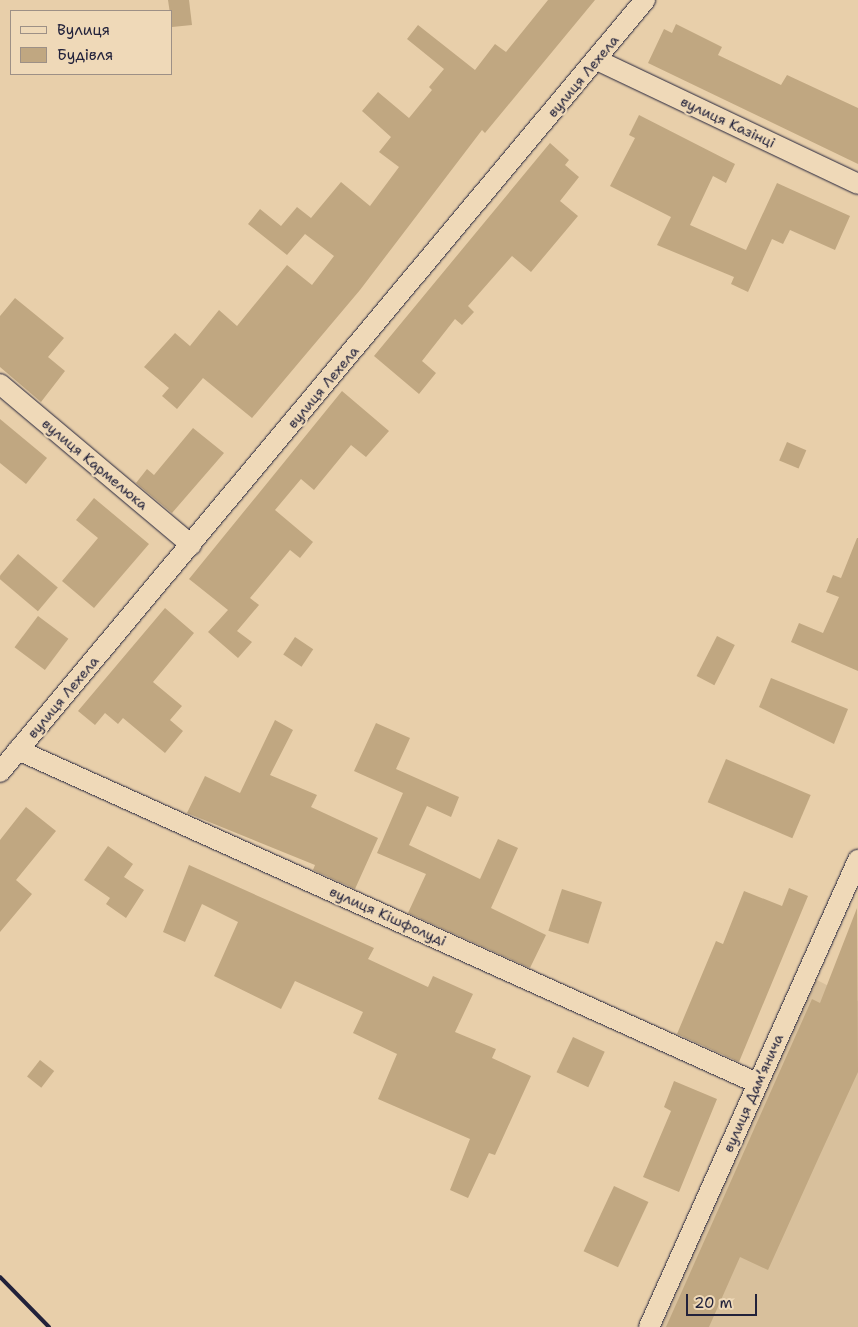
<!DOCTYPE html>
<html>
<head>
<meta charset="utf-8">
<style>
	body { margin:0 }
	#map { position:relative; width:858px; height:1327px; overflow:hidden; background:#e8cfaa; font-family:"Shantell Sans",sans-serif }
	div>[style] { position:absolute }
	.built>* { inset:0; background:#d8c09c }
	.building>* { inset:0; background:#c0a781; transform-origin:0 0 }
	.roads { filter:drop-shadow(0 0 1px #22223b) drop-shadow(0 0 1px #22223b) }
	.street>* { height:20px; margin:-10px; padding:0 10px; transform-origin:10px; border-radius:10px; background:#efd9b8 }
	.rail>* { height:4px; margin:-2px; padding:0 2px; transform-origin:2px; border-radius:2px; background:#22223b }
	span { translate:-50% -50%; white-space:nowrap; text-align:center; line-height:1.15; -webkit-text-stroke:4.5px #efd9b8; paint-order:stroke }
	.street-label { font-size:14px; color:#22223b }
	.legend { position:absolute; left:10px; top:10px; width:162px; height:65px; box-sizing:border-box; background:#efd9b8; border:1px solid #9d9086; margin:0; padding:6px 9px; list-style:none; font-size:15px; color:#22223b }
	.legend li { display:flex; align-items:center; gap:10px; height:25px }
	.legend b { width:25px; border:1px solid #9d9086 }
	.scale { position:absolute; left:686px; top:1294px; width:71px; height:22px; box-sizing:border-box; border:2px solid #22223b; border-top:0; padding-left:6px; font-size:15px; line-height:18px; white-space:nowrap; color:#22223b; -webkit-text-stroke:4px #efd9b8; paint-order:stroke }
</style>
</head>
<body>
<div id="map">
	<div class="built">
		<i style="clip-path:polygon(813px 978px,858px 1001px,858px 1327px,661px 1327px)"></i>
	</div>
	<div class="building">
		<i style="clip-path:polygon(168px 0,189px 0,192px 25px,172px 27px)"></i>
		<i style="clip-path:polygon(548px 0,595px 0,485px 133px,482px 130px,360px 290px,252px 418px,203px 378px,177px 409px,162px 396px,169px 388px,144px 367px,175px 333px,190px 346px,219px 310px,237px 326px,287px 265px,312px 285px,334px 256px,305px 234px,287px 255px,248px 224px,260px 209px,281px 226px,297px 207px,311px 218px,341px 182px,370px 206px,399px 167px,379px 152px,391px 137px,362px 111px,378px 92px,409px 118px,432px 90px,429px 87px,444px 69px,407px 39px,418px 25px,475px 70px,495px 44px,506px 52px)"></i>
		<i style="clip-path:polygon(676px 24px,722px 47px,718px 55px,781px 85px,787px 75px,858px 108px,858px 164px,648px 63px,664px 29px,672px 33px)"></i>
		<i style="clip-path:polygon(639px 115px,735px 164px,726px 183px,713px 176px,690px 225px,746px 250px,777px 183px,850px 216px,835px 250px,790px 230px,783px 244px,772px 239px,748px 292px,731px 284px,734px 277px,657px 245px,671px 217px,610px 186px,635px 138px,629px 135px)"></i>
		<i style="clip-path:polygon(550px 143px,569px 160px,565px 165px,579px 177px,560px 201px,578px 216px,531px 272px,512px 256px,468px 306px,474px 312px,462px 325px,455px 319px,422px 361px,436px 373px,419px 394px,374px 356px)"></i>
		<i style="clip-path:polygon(15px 298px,64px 338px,48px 357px,65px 371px,41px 402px,0 367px,0 316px)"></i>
		<i style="clip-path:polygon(342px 391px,389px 431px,366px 457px,351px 445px,314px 490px,301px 479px,275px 510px,313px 542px,300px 558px,290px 550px,250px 598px,259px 605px,237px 631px,252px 642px,238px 658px,208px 632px,228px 610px,189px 579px)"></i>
		<i style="clip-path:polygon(0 419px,47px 458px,26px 484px,0 463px)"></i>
		<i style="clip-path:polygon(193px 428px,224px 453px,172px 513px,136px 483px,147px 469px,154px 475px)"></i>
		<i style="left:787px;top:442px;width:21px;height:20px;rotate:23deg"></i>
		<i style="clip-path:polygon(94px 498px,149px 544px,94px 608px,62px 581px,98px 538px,76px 520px)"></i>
		<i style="clip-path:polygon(857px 538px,858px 538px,858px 671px,791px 642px,799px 623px,823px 633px,839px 597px,826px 592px,833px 575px,841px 578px)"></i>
		<i style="left:18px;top:554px;width:52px;height:31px;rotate:40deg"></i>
		<i style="clip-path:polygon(165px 608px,194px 633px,153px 682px,182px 706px,170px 720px,183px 731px,165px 753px,123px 718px,118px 724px,105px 713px,95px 725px,78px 711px)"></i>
		<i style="left:38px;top:616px;width:38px;height:39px;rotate:37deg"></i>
		<i style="left:717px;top:636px;width:20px;height:45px;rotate:27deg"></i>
		<i style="left:295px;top:637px;width:22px;height:21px;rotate:34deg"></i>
		<i style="clip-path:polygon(771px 678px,848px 709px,834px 744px,759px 707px)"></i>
		<i style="clip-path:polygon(275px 720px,293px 730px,270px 775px,317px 795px,311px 807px,378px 838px,355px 889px,313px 870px,315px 865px,187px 813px,205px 776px,240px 793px)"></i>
		<i style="clip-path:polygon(376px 723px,410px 738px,396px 769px,459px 797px,451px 817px,427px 806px,409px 845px,480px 879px,498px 839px,518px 848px,491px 908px,546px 935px,530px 968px,408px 913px,426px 874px,377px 853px,403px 793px,354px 771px)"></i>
		<i style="left:726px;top:759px;width:92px;height:47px;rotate:23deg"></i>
		<i style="clip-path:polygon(26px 807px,56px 831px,16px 880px,32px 894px,0 932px,0 840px)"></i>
		<i style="clip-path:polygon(108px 846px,133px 864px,124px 877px,144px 890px,126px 918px,106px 904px,110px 898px,84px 880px)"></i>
		<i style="clip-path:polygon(189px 865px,374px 948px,368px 959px,428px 987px,433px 976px,473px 994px,455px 1032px,496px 1049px,492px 1058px,531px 1076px,495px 1155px,489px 1153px,468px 1198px,450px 1190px,470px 1139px,378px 1099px,397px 1054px,353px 1033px,363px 1012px,295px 981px,281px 1009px,214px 976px,238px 922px,202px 904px,185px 942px,163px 932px)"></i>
		<i style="clip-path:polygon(789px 888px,808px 896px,739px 1062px,677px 1034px,716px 941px,723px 944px,744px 891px,782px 906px)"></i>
		<i style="left:562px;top:889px;width:42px;height:44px;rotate:18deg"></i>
		<i style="clip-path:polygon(857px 908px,858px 1072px,819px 1157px,768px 1270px,740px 1257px,709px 1327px,666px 1327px,812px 999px,820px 1003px)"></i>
		<i style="left:573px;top:1037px;width:35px;height:39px;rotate:25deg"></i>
		<i style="left:40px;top:1060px;width:18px;height:21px;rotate:38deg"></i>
		<i style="clip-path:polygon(674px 1081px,717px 1099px,679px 1192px,643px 1177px,671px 1111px,664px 1107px)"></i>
		<i style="left:614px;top:1186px;width:38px;height:72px;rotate:25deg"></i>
	</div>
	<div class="roads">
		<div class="street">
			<i style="left:597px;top:60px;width:289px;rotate:25.4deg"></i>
			<i style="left:0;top:384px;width:250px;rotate:40.1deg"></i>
			<i style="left:18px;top:750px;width:811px;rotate:24.26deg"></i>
			<i style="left:0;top:772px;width:1006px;rotate:-50.12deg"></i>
			<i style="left:649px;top:1327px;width:512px;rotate:-65.89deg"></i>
		</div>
	</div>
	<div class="rail">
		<i style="left:0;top:1277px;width:70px;rotate:45.6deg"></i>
	</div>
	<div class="street-label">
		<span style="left:583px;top:76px;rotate:-50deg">вулиця Лехела</span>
		<span style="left:728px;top:122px;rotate:25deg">вулиця Казінці</span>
		<span style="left:323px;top:387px;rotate:-50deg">вулиця Лехела</span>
		<span style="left:95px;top:464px;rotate:40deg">вулиця Кармелюка</span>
		<span style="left:63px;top:697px;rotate:-50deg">вулиця Лехела</span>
		<span style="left:388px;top:916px;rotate:24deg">вулиця Кішфолуді</span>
		<span style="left:753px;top:1093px;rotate:-66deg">вулиця Дамʼянича</span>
	</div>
	<ul class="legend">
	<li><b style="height:6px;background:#efd9b8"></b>Вулиця</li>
	<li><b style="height:14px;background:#c0a781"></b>Будівля</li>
	</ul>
	<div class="scale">20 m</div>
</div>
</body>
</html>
